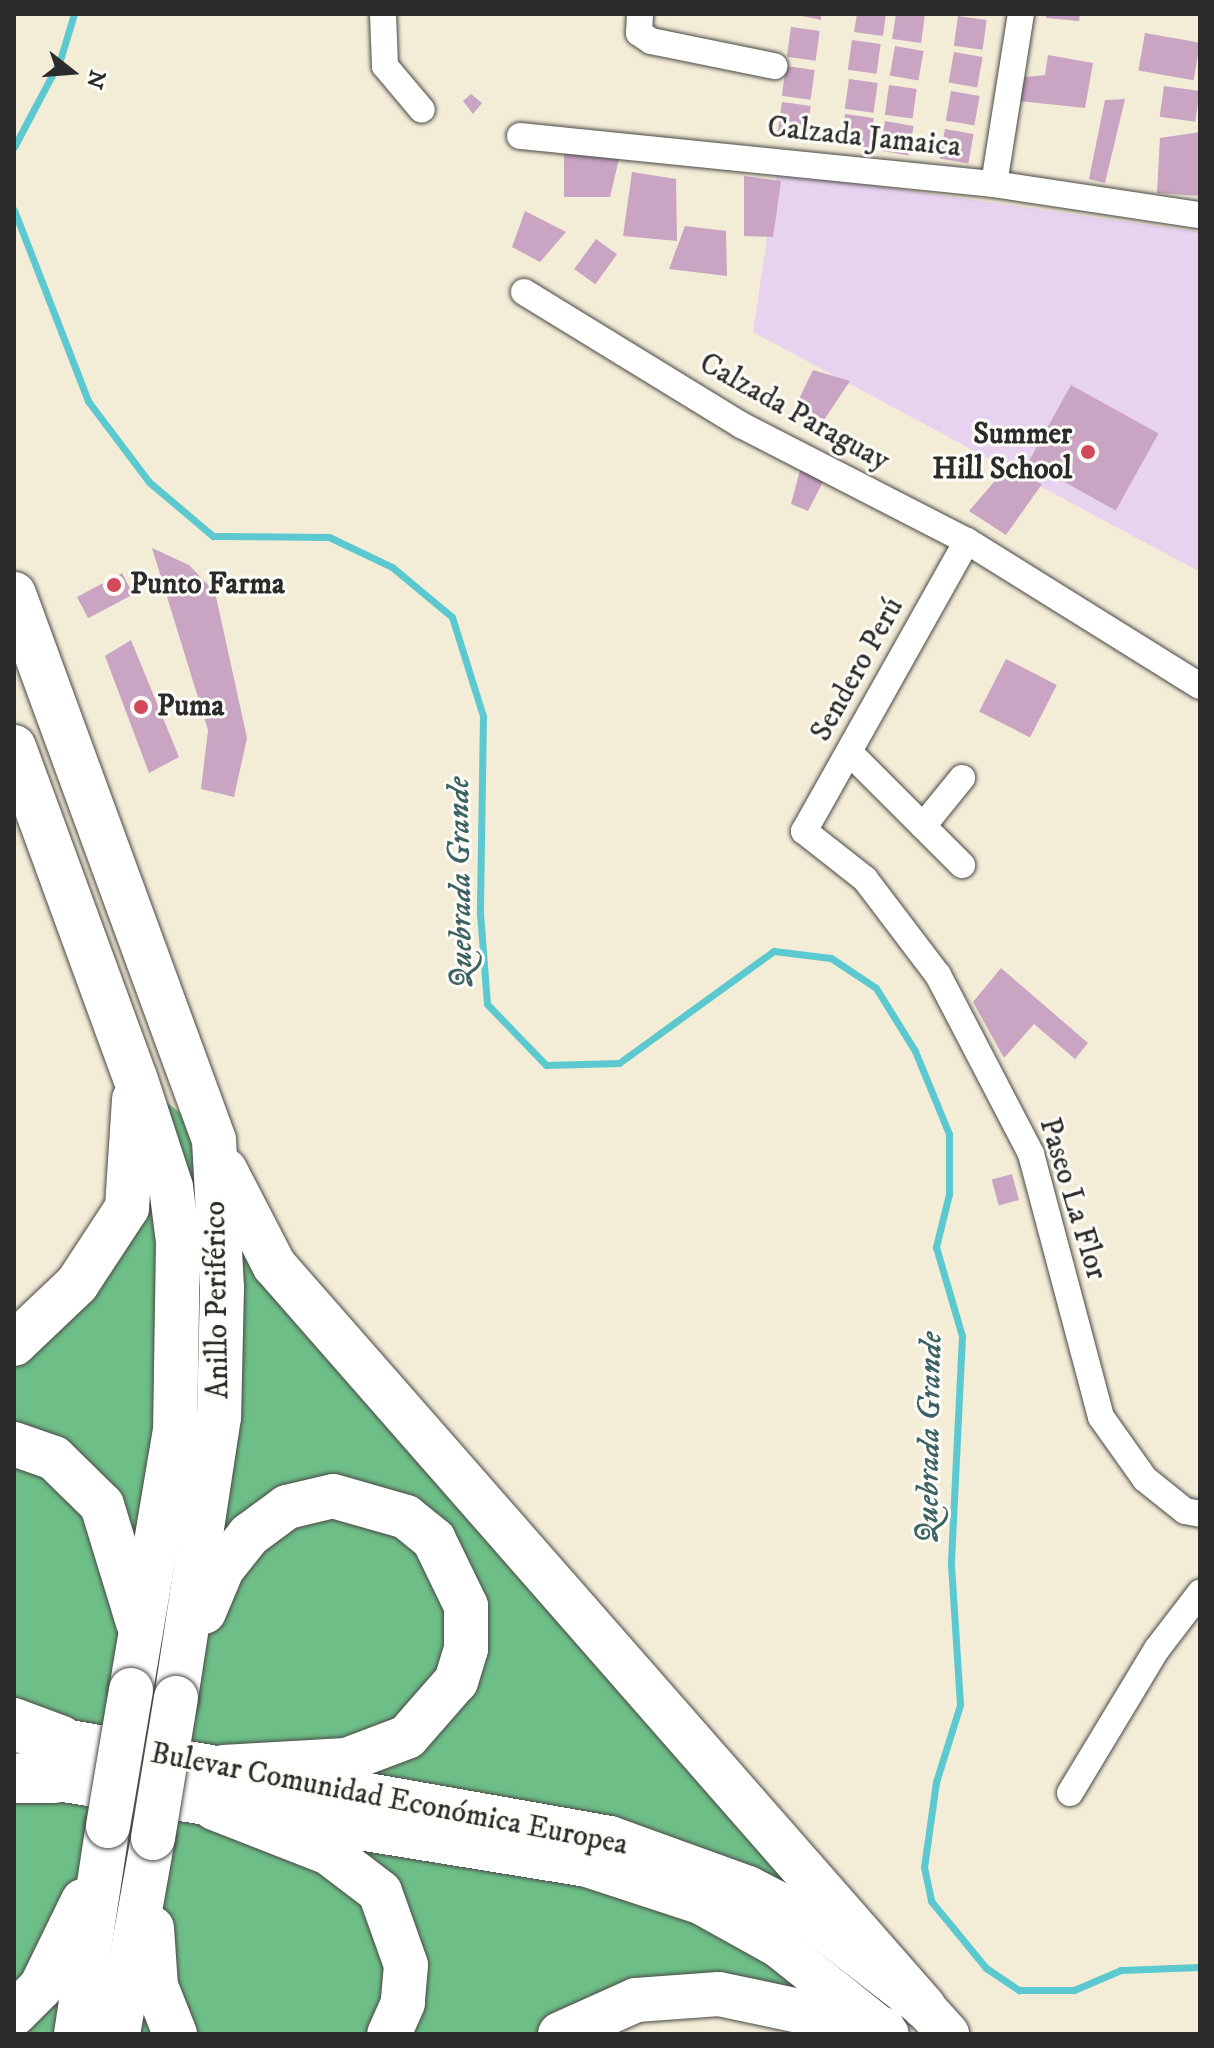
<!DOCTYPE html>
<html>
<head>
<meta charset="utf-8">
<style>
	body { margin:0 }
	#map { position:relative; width:1214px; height:2048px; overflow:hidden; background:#f3ecd7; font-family:"IM FELL DW Pica",serif }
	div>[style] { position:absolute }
	.built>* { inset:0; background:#e7d2ef }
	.forest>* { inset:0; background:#6ebe88 }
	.stream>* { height:7px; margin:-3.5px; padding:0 3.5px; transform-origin:3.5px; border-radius:3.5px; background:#5bc9cf }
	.building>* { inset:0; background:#caa4c3; transform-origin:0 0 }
	.roads { filter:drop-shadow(0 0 2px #494845) drop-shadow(0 0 2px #494845) }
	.street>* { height:26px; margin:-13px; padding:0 13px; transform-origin:13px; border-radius:13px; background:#fff }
	.primary>* { height:42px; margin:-21px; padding:0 21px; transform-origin:21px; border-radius:21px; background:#fff }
	.highway>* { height:44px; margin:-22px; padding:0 22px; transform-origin:22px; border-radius:22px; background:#fff }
	.bridges { filter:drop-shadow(0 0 2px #494845) drop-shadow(0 0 2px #494845) }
	.highway-bridge>* { height:44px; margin:-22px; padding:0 22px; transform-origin:22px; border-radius:22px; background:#fff }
	.dots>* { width:22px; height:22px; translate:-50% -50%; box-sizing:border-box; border:4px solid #fdfcf7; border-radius:50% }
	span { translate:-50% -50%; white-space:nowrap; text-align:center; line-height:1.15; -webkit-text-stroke:6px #fdfcf7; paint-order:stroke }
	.street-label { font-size:30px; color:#2b2b2b }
	.poi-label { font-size:30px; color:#2b2b2b; font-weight:700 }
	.right { translate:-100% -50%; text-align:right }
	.left { translate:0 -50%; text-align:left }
	.water-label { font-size:32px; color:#3c6264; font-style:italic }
	.frame { position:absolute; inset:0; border:16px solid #2b2b2b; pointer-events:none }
	.north { position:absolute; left:32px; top:32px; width:80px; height:80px; -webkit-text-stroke:6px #fdfcf7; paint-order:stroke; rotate:107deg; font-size:22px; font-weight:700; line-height:32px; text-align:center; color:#2b2b2b }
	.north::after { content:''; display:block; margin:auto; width:28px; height:36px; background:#2b2b2b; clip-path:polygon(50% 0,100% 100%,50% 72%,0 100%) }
</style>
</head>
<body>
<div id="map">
	<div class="built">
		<i style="clip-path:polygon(777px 172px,1200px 232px,1200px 572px,753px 332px)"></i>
	</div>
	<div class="forest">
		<i style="clip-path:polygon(135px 1077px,214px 1140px,241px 1210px,924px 2007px,883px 2029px,719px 1994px,560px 2034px,14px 2034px,14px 1344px,127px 1208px)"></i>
	</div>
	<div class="stream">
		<i style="left:14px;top:147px;width:98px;rotate:-62.1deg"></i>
		<i style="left:60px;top:60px;width:48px;rotate:-73.1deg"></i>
		<i style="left:14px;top:210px;width:205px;rotate:68.8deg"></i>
		<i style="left:88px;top:401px;width:101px;rotate:53deg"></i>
		<i style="left:149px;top:482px;width:84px;rotate:40.2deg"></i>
		<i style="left:213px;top:536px;width:116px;rotate:0.5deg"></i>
		<i style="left:329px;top:537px;width:70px;rotate:25.5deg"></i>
		<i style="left:392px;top:567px;width:78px;rotate:39.8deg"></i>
		<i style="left:452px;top:617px;width:104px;rotate:72.6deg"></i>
		<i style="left:483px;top:716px;width:197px;rotate:90.9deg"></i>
		<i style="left:480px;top:913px;width:91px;rotate:85.6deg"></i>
		<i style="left:487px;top:1004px;width:85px;rotate:46deg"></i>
		<i style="left:546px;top:1065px;width:73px;rotate:-1.6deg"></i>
		<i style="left:619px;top:1063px;width:191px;rotate:-35.9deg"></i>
		<i style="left:774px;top:951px;width:57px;rotate:7deg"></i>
		<i style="left:831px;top:958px;width:54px;rotate:33.7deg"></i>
		<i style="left:876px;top:988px;width:74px;rotate:58.2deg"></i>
		<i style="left:915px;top:1051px;width:90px;rotate:67.7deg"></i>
		<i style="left:949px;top:1134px;width:60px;rotate:90deg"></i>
		<i style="left:949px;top:1194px;width:55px;rotate:103.8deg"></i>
		<i style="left:936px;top:1247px;width:93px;rotate:73.7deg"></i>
		<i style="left:962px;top:1336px;width:229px;rotate:92.8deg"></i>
		<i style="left:951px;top:1565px;width:140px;rotate:86.3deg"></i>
		<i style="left:960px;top:1705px;width:81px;rotate:107.3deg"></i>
		<i style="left:936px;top:1782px;width:86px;rotate:98deg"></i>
		<i style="left:924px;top:1867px;width:35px;rotate:78deg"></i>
		<i style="left:931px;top:1901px;width:87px;rotate:50.6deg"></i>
		<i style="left:986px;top:1968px;width:40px;rotate:34deg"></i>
		<i style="left:1019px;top:1990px;width:55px"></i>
		<i style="left:1074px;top:1990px;width:51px;rotate:-23.1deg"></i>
		<i style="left:1121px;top:1970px;width:79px;rotate:-2.2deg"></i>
	</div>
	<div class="building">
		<i style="clip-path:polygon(793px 14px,821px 14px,821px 20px)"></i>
		<i style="clip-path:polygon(857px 14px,886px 14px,883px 36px,854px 32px)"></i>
		<i style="clip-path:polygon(896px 14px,925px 14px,921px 43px,892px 39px)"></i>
		<i style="clip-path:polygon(1046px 14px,1080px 14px,1079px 21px,1046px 18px)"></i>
		<i style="left:958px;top:16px;width:29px;height:30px;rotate:8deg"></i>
		<i style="left:791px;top:27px;width:29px;height:30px;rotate:8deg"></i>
		<i style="left:1145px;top:33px;width:56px;height:38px;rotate:10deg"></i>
		<i style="left:852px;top:40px;width:29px;height:30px;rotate:8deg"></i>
		<i style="left:895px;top:46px;width:29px;height:30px;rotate:10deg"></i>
		<i style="left:954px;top:52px;width:29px;height:31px;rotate:10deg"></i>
		<i style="clip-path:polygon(1048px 55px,1093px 63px,1085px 108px,1019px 101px,1025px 77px,1045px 75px)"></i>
		<i style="left:786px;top:66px;width:29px;height:30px;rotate:8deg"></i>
		<i style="left:849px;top:79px;width:29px;height:30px;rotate:8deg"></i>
		<i style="left:889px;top:85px;width:28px;height:30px;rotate:8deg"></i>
		<i style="left:1164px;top:86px;width:36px;height:31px;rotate:8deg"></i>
		<i style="left:951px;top:91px;width:29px;height:30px;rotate:10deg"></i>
		<i style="clip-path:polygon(471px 94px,482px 103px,473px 114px,463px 101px)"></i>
		<i style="clip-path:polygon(1125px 99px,1105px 183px,1089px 179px,1105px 100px)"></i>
		<i style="left:782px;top:102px;width:29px;height:30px;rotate:8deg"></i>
		<i style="left:845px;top:114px;width:29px;height:30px;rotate:8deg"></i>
		<i style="left:885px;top:121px;width:29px;height:30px;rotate:10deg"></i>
		<i style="left:945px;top:129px;width:29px;height:30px;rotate:10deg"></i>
		<i style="clip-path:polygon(1200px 132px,1200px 196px,1157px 193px,1160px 138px)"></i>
		<i style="clip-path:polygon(564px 151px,619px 159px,610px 197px,564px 197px)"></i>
		<i style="clip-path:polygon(632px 172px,676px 179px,677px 241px,623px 236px)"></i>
		<i style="clip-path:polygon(744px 176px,781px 181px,773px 237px,744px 236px)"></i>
		<i style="clip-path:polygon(525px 211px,566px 232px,540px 262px,512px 247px)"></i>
		<i style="clip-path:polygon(685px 226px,726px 231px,727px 276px,669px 269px)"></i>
		<i style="left:596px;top:239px;width:26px;height:37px;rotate:36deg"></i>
		<i style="clip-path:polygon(813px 370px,850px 381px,824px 420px,797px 403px)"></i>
		<i style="left:1071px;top:385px;width:100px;height:88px;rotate:29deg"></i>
		<i style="clip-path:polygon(1006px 468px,1042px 484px,1006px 535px,969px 511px)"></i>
		<i style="clip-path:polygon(800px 470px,825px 478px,808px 511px,791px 504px)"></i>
		<i style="clip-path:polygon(152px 548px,189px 565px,215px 592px,247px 738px,234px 797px,201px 789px,208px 730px)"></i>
		<i style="left:122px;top:573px;width:24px;height:51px;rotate:62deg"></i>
		<i style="clip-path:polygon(131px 640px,179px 757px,149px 773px,105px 656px)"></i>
		<i style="left:1006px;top:659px;width:57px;height:59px;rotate:27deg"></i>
		<i style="clip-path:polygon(1001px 968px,1088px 1043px,1075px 1059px,1034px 1024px,1004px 1058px,973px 1002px)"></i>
		<i style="left:1012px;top:1174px;width:27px;height:21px;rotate:75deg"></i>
	</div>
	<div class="roads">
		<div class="street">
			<i style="left:383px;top:14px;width:52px;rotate:87.8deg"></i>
			<i style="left:385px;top:66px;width:57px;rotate:49.9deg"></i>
			<i style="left:640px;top:14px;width:19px;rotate:93deg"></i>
			<i style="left:639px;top:33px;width:14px;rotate:34deg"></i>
			<i style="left:651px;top:41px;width:126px;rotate:11.5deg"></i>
			<i style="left:520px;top:136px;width:476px;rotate:5.8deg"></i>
			<i style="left:994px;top:184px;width:208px;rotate:8.6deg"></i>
			<i style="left:994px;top:184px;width:172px;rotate:-81deg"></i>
			<i style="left:524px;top:292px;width:255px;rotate:31.5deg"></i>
			<i style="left:741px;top:425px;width:254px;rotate:27.2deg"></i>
			<i style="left:967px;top:541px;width:274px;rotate:31.9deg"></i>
			<i style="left:967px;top:541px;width:333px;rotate:119.3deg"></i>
			<i style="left:804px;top:831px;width:78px;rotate:38.2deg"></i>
			<i style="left:865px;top:879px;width:121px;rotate:52.8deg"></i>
			<i style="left:938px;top:975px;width:202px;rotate:62.5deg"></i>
			<i style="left:1031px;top:1154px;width:272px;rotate:75.1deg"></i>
			<i style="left:1101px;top:1417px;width:76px;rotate:54.6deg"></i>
			<i style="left:1145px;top:1479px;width:51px;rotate:38.7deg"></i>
			<i style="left:1185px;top:1511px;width:15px;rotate:11deg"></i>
			<i style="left:849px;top:752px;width:160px;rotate:45deg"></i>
			<i style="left:923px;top:826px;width:62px;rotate:-50.9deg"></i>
			<i style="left:1070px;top:1793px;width:168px;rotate:-58.9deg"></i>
			<i style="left:1157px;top:1649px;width:71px;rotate:-52.5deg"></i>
		</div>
		<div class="primary">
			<i style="left:25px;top:1733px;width:594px;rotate:10.08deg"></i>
			<i style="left:610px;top:1837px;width:147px;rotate:19.9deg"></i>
			<i style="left:748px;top:1887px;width:70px;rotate:27.3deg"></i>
			<i style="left:810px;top:1919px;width:144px;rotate:37.7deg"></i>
			<i style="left:924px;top:2007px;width:36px;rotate:48deg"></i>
			<i style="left:21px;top:1774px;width:573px;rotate:9.23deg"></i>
			<i style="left:587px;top:1866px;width:119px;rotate:18.1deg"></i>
			<i style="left:700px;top:1903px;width:90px;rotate:29.1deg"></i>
			<i style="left:779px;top:1947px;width:139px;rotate:38.6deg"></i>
		</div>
		<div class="highway">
			<i style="left:14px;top:594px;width:581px;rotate:69.88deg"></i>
			<i style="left:214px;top:1140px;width:148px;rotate:86.9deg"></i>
			<i style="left:222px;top:1288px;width:129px;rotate:91.3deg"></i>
			<i style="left:219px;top:1417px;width:284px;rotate:98.7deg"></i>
			<i style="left:14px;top:747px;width:351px;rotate:69.9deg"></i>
			<i style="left:135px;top:1077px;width:116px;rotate:71.9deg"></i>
			<i style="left:171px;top:1187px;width:55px;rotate:82.7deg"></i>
			<i style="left:178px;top:1242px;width:188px;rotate:90.9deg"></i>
			<i style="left:175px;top:1430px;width:264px;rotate:99.6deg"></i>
			<i style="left:225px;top:1170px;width:107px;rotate:62.7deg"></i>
			<i style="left:274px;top:1265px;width:986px;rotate:48.78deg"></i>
			<i style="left:14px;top:1344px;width:87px;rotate:-43.6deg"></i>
			<i style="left:77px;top:1284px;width:91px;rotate:-56.7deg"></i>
			<i style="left:127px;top:1208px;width:109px;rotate:-86.3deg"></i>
			<i style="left:14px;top:1444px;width:42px;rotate:19.3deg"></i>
			<i style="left:54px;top:1458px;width:67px;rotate:44.4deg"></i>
			<i style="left:102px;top:1505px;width:123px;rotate:73deg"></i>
			<i style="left:204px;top:1612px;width:47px;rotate:-67.3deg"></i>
			<i style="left:222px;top:1569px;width:43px;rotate:-51.5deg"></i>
			<i style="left:249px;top:1535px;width:47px;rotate:-36.4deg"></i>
			<i style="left:287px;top:1507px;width:47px;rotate:-13.4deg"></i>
			<i style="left:333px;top:1496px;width:76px;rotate:16deg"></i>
			<i style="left:406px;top:1517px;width:36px;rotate:39deg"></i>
			<i style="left:434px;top:1540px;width:73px;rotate:64.1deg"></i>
			<i style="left:466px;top:1606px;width:43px;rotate:90deg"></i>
			<i style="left:466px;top:1649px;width:34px;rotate:107deg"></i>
			<i style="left:456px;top:1681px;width:74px;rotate:131.2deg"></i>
			<i style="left:407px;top:1737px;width:65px;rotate:159.3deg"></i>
			<i style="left:346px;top:1760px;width:123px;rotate:176.7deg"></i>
			<i style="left:14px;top:1720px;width:51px;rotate:20.6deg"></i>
			<i style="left:14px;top:1781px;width:41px"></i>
			<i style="left:214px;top:1808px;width:123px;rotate:21.4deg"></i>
			<i style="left:329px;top:1853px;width:64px;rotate:37.4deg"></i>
			<i style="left:380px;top:1892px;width:77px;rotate:70.4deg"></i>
			<i style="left:406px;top:1965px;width:38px;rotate:95deg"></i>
			<i style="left:403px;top:2003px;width:34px;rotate:114deg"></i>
			<i style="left:152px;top:1928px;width:58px;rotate:86.1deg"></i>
			<i style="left:156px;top:1986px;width:52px;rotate:68.4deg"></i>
			<i style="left:14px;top:2014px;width:38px;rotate:-45deg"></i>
			<i style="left:41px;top:1987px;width:96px;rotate:-64deg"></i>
			<i style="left:76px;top:2034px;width:210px;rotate:-81.3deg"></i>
			<i style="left:118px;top:2034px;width:199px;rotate:-79.9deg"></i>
			<i style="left:560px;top:2034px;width:83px;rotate:-24.1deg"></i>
			<i style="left:636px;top:2000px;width:83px;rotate:-4.1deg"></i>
			<i style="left:719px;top:1994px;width:168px;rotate:12deg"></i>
		</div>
	</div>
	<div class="bridges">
		<div class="highway-bridge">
			<i style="left:108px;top:1826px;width:138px;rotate:-80.4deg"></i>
			<i style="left:153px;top:1838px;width:142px;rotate:-80.7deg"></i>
		</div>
	</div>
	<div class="dots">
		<i style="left:1088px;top:452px;background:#d1495b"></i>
		<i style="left:114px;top:585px;background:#d1495b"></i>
		<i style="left:141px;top:707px;background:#d1495b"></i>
	</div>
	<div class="street-label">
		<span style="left:864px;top:138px;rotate:6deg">Calzada Jamaica</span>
		<span style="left:794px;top:413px;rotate:29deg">Calzada Paraguay</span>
		<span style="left:858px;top:670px;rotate:-61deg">Sendero Perú</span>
		<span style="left:1072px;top:1199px;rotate:73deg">Paseo La Flor</span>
		<span style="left:218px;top:1300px;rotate:-91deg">Anillo Periférico</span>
		<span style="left:389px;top:1800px;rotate:11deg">Bulevar Comunidad Económica Europea</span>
	</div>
	<div class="poi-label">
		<span class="right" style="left:1072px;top:452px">Summer<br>Hill School</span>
		<span class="left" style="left:130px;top:585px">Punto Farma</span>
		<span class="left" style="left:157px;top:707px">Puma</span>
	</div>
	<div class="water-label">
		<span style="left:461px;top:883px;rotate:-91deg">Quebrada Grande</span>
		<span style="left:930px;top:1438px;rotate:-89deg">Quebrada Grande</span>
	</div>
	<div class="frame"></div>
	<div class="north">N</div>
</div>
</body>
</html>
